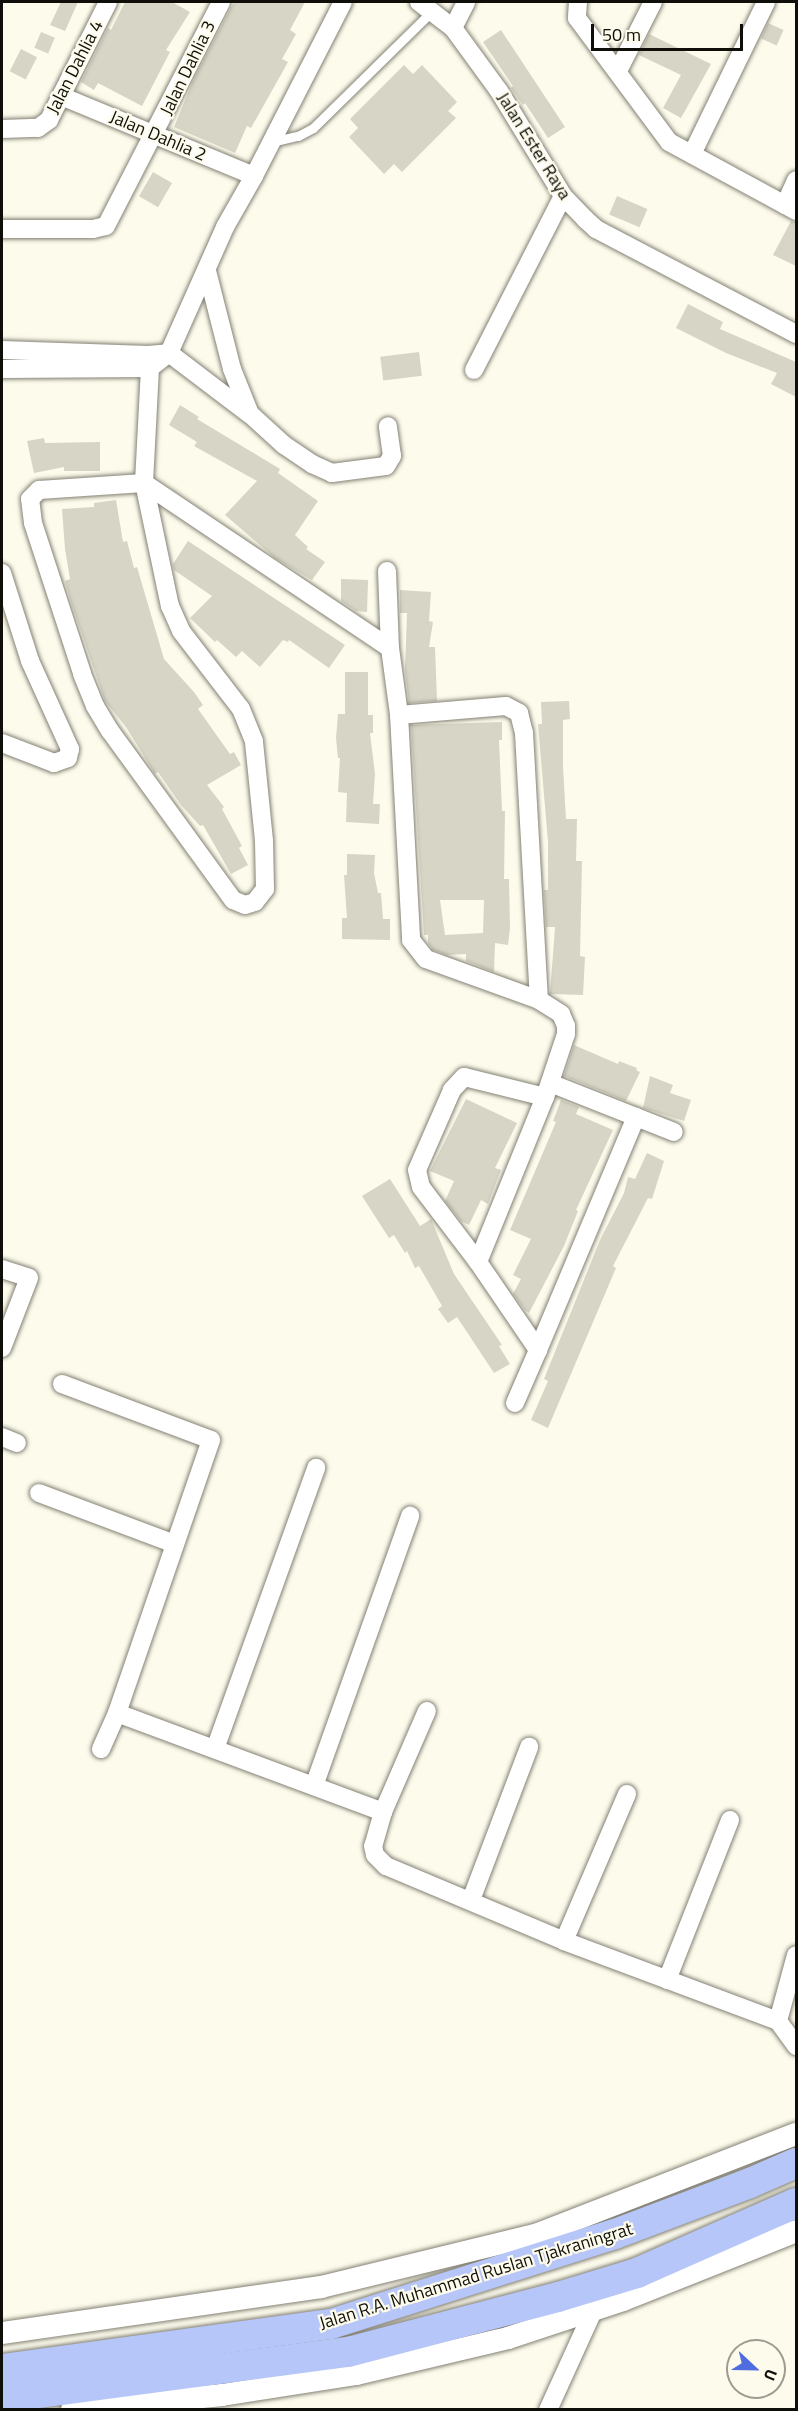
<!DOCTYPE html>
<html>
<head>
<meta charset="utf-8">
<style>
	body { margin:0 }
	#map { position:relative; width:798px; height:2411px; overflow:hidden; background:#fdfbec; font-family:"Titillium Web",sans-serif }
	div>[style] { position:absolute }
	.building>* { inset:0; background:#d7d5c6; transform-origin:0 0 }
	.roads { filter:drop-shadow(0 0 2px #838174) drop-shadow(0 0 2px #838174) }
	.service>* { height:9px; margin:-4.5px; padding:0 4.5px; transform-origin:4.5px; border-radius:4.5px; background:#fff }
	.minor>* { height:18px; margin:-9px; padding:0 9px; transform-origin:9px; border-radius:9px; background:#fff }
	.tertiary>* { height:22px; margin:-11px; padding:0 11px; transform-origin:11px; border-radius:11px; background:#fff }
	.trunk>* { height:30px; margin:-15px; padding:0 15px; transform-origin:15px; border-radius:15px; background:#b6c6f8 }
	span { translate:-50% -50%; white-space:nowrap; text-align:center; line-height:1.15; -webkit-text-stroke:4.5px #fdfbec; paint-order:stroke }
	.street-label { font-size:18px; color:#0f0e09 }
	.frame { position:absolute; inset:0; border:3px solid #0f0e09; pointer-events:none }
	.north { position:absolute; left:726px; top:2339px; width:60px; height:60px; box-sizing:border-box; background:#fdfbec; border:2px solid #9e9c91; border-radius:50%; rotate:112deg; font-size:16px; font-weight:700; line-height:24px; text-align:center; color:#0f0e09 }
	.north::after { content:''; display:block; margin:auto; width:21px; height:27px; background:#506ce1; clip-path:polygon(50% 0,100% 100%,50% 72%,0 100%) }
	.scale { position:absolute; left:591px; top:24px; width:152px; height:27px; box-sizing:border-box; border:3px solid #0f0e09; border-top:0; padding-left:8px; font-size:18px; line-height:21px; white-space:nowrap; color:#0f0e09; -webkit-text-stroke:4px #fdfbec; paint-order:stroke }
</style>
</head>
<body>
<div id="map">
	<div class="building">
		<i style="clip-path:polygon(61px 2px,78px 2px,65px 31px,50px 25px)"></i>
		<i style="clip-path:polygon(125px 2px,172px 2px,190px 12px,166px 50px,170px 52px,142px 106px,98px 83px,94px 90px,81px 82px,108px 28px,111px 30px)"></i>
		<i style="clip-path:polygon(234px 2px,305px 2px,290px 30px,296px 34px,282px 59px,288px 62px,251px 128px,247px 126px,235px 153px,174px 127px,193px 81px)"></i>
		<i style="left:768px;top:23px;width:17px;height:17px;rotate:24deg"></i>
		<i style="clip-path:polygon(501px 30px,565px 127px,548px 138px,525px 103px,523px 105px,511px 88px,513px 86px,483px 42px)"></i>
		<i style="left:41px;top:32px;width:15px;height:17px;rotate:23deg"></i>
		<i style="clip-path:polygon(649px 34px,711px 64px,681px 118px,663px 108px,681px 75px,639px 55px)"></i>
		<i style="left:21px;top:49px;width:18px;height:25px;rotate:27deg"></i>
		<i style="clip-path:polygon(404px 65px,413px 74px,422px 65px,457px 102px,448px 111px,456px 118px,402px 172px,394px 164px,384px 174px,349px 137px,358px 128px,350px 119px)"></i>
		<i style="left:153px;top:172px;width:22px;height:28px;rotate:30deg"></i>
		<i style="left:617px;top:196px;width:33px;height:20px;rotate:23deg"></i>
		<i style="clip-path:polygon(791px 221px,796px 222px,796px 266px,773px 255px)"></i>
		<i style="clip-path:polygon(688px 304px,723px 322px,720px 329px,796px 362px,796px 397px,771px 384px,777px 373px,726px 353px,676px 328px)"></i>
		<i style="left:419px;top:352px;width:24px;height:39px;rotate:83deg"></i>
		<i style="clip-path:polygon(180px 405px,199px 417px,197px 419px,280px 469px,278px 473px,318px 501px,295px 535px,308px 547px,306px 549px,325px 562px,312px 580px,275px 558px,225px 515px,257px 481px,194px 446px,197px 442px,169px 425px)"></i>
		<i style="clip-path:polygon(44px 438px,45px 443px,100px 442px,100px 471px,64px 471px,64px 467px,34px 473px,27px 441px)"></i>
		<i style="clip-path:polygon(116px 500px,123px 542px,127px 541px,134px 568px,137px 567px,164px 659px,194px 692px,203px 705px,198px 709px,230px 754px,234px 752px,241px 765px,207px 785px,224px 807px,222px 809px,242px 846px,239px 848px,248px 865px,231px 874px,203px 825px,200px 826px,181px 805px,158px 772px,155px 774px,126px 727px,105px 701px,71px 602px,65px 581px,70px 579px,65px 549px,62px 509px,94px 507px,94px 503px)"></i>
		<i style="clip-path:polygon(188px 541px,345px 645px,329px 668px,289px 640px,288px 642px,283px 640px,260px 667px,242px 651px,236px 657px,217px 640px,215px 642px,190px 618px,212px 596px,174px 570px,173px 564px)"></i>
		<i style="clip-path:polygon(341px 579px,368px 580px,367px 612px,356px 611px,341px 601px)"></i>
		<i style="clip-path:polygon(400px 590px,431px 592px,429px 621px,433px 622px,429px 647px,435px 647px,437px 701px,409px 703px,405px 670px,407px 613px,400px 613px)"></i>
		<i style="clip-path:polygon(345px 672px,368px 672px,368px 715px,373px 715px,373px 733px,370px 733px,375px 774px,373px 804px,380px 804px,379px 824px,346px 822px,347px 793px,338px 792px,340px 758px,338px 758px,336px 738px,338px 714px,345px 714px)"></i>
		<i style="clip-path:polygon(569px 701px,570px 719px,563px 720px,563px 767px,566px 819px,577px 819px,576px 861px,582px 861px,580px 956px,585px 957px,583px 995px,550px 994px,555px 927px,546px 927px,544px 890px,548px 890px,548px 842px,538px 724px,542px 724px,541px 702px)"></i>
		<i style="clip-path:polygon(evenodd,502px 722px,502px 740px,499px 740px,502px 811px,505px 811px,504px 879px,509px 879px,510px 928px,508px 945px,495px 943px,494px 972px,466px 961px,466px 954px,447px 955px,433px 950px,428px 943px,428px 935px,424px 935px,411px 725px,502px 722px,440px 900px,484px 900px,483px 933px,445px 935px,440px 900px)"></i>
		<i style="clip-path:polygon(347px 854px,375px 855px,374px 873px,378px 893px,381px 893px,383px 919px,390px 919px,390px 940px,342px 939px,342px 918px,347px 918px,344px 875px,347px 875px)"></i>
		<i style="clip-path:polygon(574px 1045px,618px 1064px,619px 1061px,637px 1068px,636px 1070px,640px 1072px,626px 1101px,564px 1076px)"></i>
		<i style="clip-path:polygon(650px 1076px,673px 1085px,670px 1093px,691px 1100px,684px 1121px,643px 1108px)"></i>
		<i style="clip-path:polygon(466px 1099px,517px 1123px,495px 1168px,501px 1170px,488px 1204px,481px 1200px,469px 1225px,461px 1221px,445px 1201px,454px 1181px,430px 1171px)"></i>
		<i style="clip-path:polygon(561px 1100px,579px 1107px,576px 1114px,613px 1130px,576px 1210px,578px 1211px,564px 1246px,529px 1313px,525px 1310px,513px 1294px,521px 1279px,513px 1275px,531px 1239px,510px 1230px,556px 1122px,553px 1121px)"></i>
		<i style="clip-path:polygon(647px 1153px,664px 1161px,652px 1199px,648px 1198px,613px 1266px,616px 1268px,548px 1428px,531px 1420px,548px 1381px,544px 1379px,600px 1240px,624px 1193px,628px 1177px,635px 1179px)"></i>
		<i style="clip-path:polygon(390px 1179px,420px 1226px,431px 1219px,454px 1274px,502px 1345px,499px 1346px,510px 1364px,494px 1373px,457px 1317px,448px 1323px,438px 1309px,442px 1306px,419px 1266px,415px 1268px,407px 1251px,405px 1253px,394px 1235px,389px 1238px,362px 1196px)"></i>
	</div>
	<div class="roads">
		<div class="service">
			<i style="left:271px;top:142px;width:28px;rotate:-13deg"></i>
			<i style="left:298px;top:136px;width:17px;rotate:-28deg"></i>
			<i style="left:313px;top:128px;width:168px;rotate:-44.5deg"></i>
		</div>
		<div class="minor">
			<i style="left:419px;top:2px;width:43px;rotate:37.4deg"></i>
			<i style="left:453px;top:28px;width:78px;rotate:53.9deg"></i>
			<i style="left:499px;top:91px;width:123px;rotate:58.6deg"></i>
			<i style="left:563px;top:196px;width:32px;rotate:46deg"></i>
			<i style="left:585px;top:219px;width:15px;rotate:42deg"></i>
			<i style="left:596px;top:229px;width:226px;rotate:27.7deg"></i>
			<i style="left:578px;top:2px;width:16px;rotate:94deg"></i>
			<i style="left:577px;top:18px;width:154px;rotate:53.4deg"></i>
			<i style="left:669px;top:142px;width:145px;rotate:28.5deg"></i>
			<i style="left:453px;top:28px;width:29px;rotate:-63deg"></i>
			<i style="left:618px;top:71px;width:77px;rotate:-63.1deg"></i>
			<i style="left:61px;top:96px;width:209px;rotate:22.5deg"></i>
			<i style="left:2px;top:129px;width:36px;rotate:-2deg"></i>
			<i style="left:38px;top:128px;width:14px;rotate:-36deg"></i>
			<i style="left:49px;top:120px;width:132px;rotate:-63.4deg"></i>
			<i style="left:692px;top:154px;width:169px;rotate:-64deg"></i>
			<i style="left:785px;top:205px;width:27px;rotate:-66deg"></i>
			<i style="left:2px;top:229px;width:91px"></i>
			<i style="left:93px;top:229px;width:13px;rotate:-13deg"></i>
			<i style="left:106px;top:226px;width:252px;rotate:-62.8deg"></i>
			<i style="left:207px;top:271px;width:101px;rotate:75.7deg"></i>
			<i style="left:232px;top:369px;width:48px;rotate:68.2deg"></i>
			<i style="left:250px;top:414px;width:46px;rotate:42.4deg"></i>
			<i style="left:284px;top:445px;width:34px;rotate:34deg"></i>
			<i style="left:312px;top:464px;width:22px;rotate:24deg"></i>
			<i style="left:332px;top:473px;width:54px;rotate:-7.4deg"></i>
			<i style="left:386px;top:466px;width:12px;rotate:-59deg"></i>
			<i style="left:392px;top:456px;width:30px;rotate:-98deg"></i>
			<i style="left:2px;top:350px;width:146px;rotate:2deg"></i>
			<i style="left:148px;top:355px;width:21px;rotate:-5deg"></i>
			<i style="left:169px;top:353px;width:101px;rotate:37.3deg"></i>
			<i style="left:148px;top:355px;width:13px;rotate:81deg"></i>
			<i style="left:150px;top:368px;width:115px;rotate:93deg"></i>
			<i style="left:144px;top:483px;width:126px;rotate:78.1deg"></i>
			<i style="left:170px;top:606px;width:27px;rotate:66deg"></i>
			<i style="left:181px;top:631px;width:98px;rotate:52.4deg"></i>
			<i style="left:241px;top:709px;width:35px;rotate:68deg"></i>
			<i style="left:254px;top:742px;width:100px;rotate:84.2deg"></i>
			<i style="left:264px;top:841px;width:48px;rotate:88.8deg"></i>
			<i style="left:265px;top:889px;width:16px;rotate:128deg"></i>
			<i style="left:255px;top:902px;width:10px;rotate:163deg"></i>
			<i style="left:245px;top:905px;width:13px;rotate:-157deg"></i>
			<i style="left:233px;top:900px;width:209px;rotate:-126deg"></i>
			<i style="left:110px;top:731px;width:29px;rotate:-121deg"></i>
			<i style="left:95px;top:706px;width:35px;rotate:-112deg"></i>
			<i style="left:82px;top:673px;width:158px;rotate:-108.1deg"></i>
			<i style="left:33px;top:523px;width:24px;rotate:-97deg"></i>
			<i style="left:30px;top:499px;width:13px;rotate:-45deg"></i>
			<i style="left:39px;top:490px;width:105px;rotate:-3.8deg"></i>
			<i style="left:144px;top:483px;width:296px;rotate:33.9deg"></i>
			<i style="left:390px;top:648px;width:68px;rotate:82.3deg"></i>
			<i style="left:399px;top:715px;width:225px;rotate:86.9deg"></i>
			<i style="left:411px;top:940px;width:24px;rotate:52deg"></i>
			<i style="left:426px;top:959px;width:120px;rotate:19.9deg"></i>
			<i style="left:539px;top:1000px;width:26px;rotate:32deg"></i>
			<i style="left:561px;top:1014px;width:13px;rotate:67deg"></i>
			<i style="left:566px;top:1026px;width:8px;rotate:90deg"></i>
			<i style="left:566px;top:1034px;width:66px;rotate:108.4deg"></i>
			<i style="left:545px;top:1097px;width:178px;rotate:112.1deg"></i>
			<i style="left:2px;top:369px;width:148px;rotate:-0.4deg"></i>
			<i style="left:150px;top:368px;width:24px;rotate:-38deg"></i>
			<i style="left:169px;top:353px;width:138px;rotate:-66deg"></i>
			<i style="left:225px;top:227px;width:59px;rotate:-60.4deg"></i>
			<i style="left:254px;top:176px;width:195px;rotate:-62.9deg"></i>
			<i style="left:474px;top:370px;width:195px;rotate:-62.9deg"></i>
			<i style="left:387px;top:571px;width:77px;rotate:87.8deg"></i>
			<i style="left:2px;top:573px;width:92px;rotate:72.3deg"></i>
			<i style="left:30px;top:661px;width:97px;rotate:65.6deg"></i>
			<i style="left:70px;top:749px;width:9px;rotate:103deg"></i>
			<i style="left:68px;top:758px;width:15px;rotate:160deg"></i>
			<i style="left:54px;top:763px;width:56px;rotate:-159deg"></i>
			<i style="left:399px;top:715px;width:107px;rotate:-4.8deg"></i>
			<i style="left:506px;top:706px;width:15px;rotate:28deg"></i>
			<i style="left:519px;top:713px;width:21px;rotate:76deg"></i>
			<i style="left:524px;top:733px;width:267px;rotate:86.8deg"></i>
			<i style="left:550px;top:1083px;width:133px;rotate:21.6deg"></i>
			<i style="left:545px;top:1097px;width:83px;rotate:-166.1deg"></i>
			<i style="left:464px;top:1077px;width:18px;rotate:133deg"></i>
			<i style="left:452px;top:1090px;width:87px;rotate:113.6deg"></i>
			<i style="left:417px;top:1170px;width:17px;rotate:77deg"></i>
			<i style="left:421px;top:1187px;width:94px;rotate:52.8deg"></i>
			<i style="left:478px;top:1262px;width:107px;rotate:55.7deg"></i>
			<i style="left:538px;top:1350px;width:253px;rotate:-67.2deg"></i>
			<i style="left:2px;top:1269px;width:28px;rotate:18deg"></i>
			<i style="left:29px;top:1278px;width:75px;rotate:111.1deg"></i>
			<i style="left:62px;top:1384px;width:159px;rotate:20.6deg"></i>
			<i style="left:211px;top:1440px;width:289px;rotate:109deg"></i>
			<i style="left:117px;top:1713px;width:284px;rotate:20.4deg"></i>
			<i style="left:383px;top:1812px;width:35px;rotate:106deg"></i>
			<i style="left:373px;top:1846px;width:9px;rotate:77deg"></i>
			<i style="left:375px;top:1855px;width:16px;rotate:45deg"></i>
			<i style="left:386px;top:1866px;width:193px;rotate:22.8deg"></i>
			<i style="left:564px;top:1941px;width:228px;rotate:20.5deg"></i>
			<i style="left:778px;top:2021px;width:68px;rotate:-74.7deg"></i>
			<i style="left:515px;top:1403px;width:58px;rotate:-66.5deg"></i>
			<i style="left:2px;top:1437px;width:16px;rotate:22deg"></i>
			<i style="left:39px;top:1493px;width:145px;rotate:20.6deg"></i>
			<i style="left:101px;top:1749px;width:39px;rotate:-66deg"></i>
			<i style="left:215px;top:1749px;width:299px;rotate:-70.2deg"></i>
			<i style="left:314px;top:1786px;width:287px;rotate:-70.4deg"></i>
			<i style="left:383px;top:1812px;width:110px;rotate:-66.5deg"></i>
			<i style="left:471px;top:1900px;width:164px;rotate:-69.2deg"></i>
			<i style="left:564px;top:1941px;width:160px;rotate:-66.8deg"></i>
			<i style="left:667px;top:1980px;width:172px;rotate:-68.5deg"></i>
			<i style="left:778px;top:2021px;width:31px;rotate:54deg"></i>
			<i style="left:548px;top:2410px;width:111px;rotate:-65.5deg"></i>
		</div>
		<div class="tertiary">
			<i style="left:2px;top:2333px;width:322px;rotate:-8.2deg"></i>
			<i style="left:321px;top:2287px;width:223px;rotate:-13.7deg"></i>
			<i style="left:538px;top:2234px;width:277px;rotate:-21.2deg"></i>
			<i style="left:72px;top:2410px;width:151px;rotate:-5.7deg"></i>
			<i style="left:222px;top:2395px;width:136px;rotate:-8.9deg"></i>
			<i style="left:356px;top:2374px;width:156px;rotate:-13.3deg"></i>
			<i style="left:508px;top:2338px;width:121px;rotate:-18.3deg"></i>
			<i style="left:623px;top:2300px;width:186px;rotate:-21.7deg"></i>
		</div>
		<div class="trunk">
			<i style="left:2px;top:2369px;width:332px;rotate:-7.8deg"></i>
			<i style="left:331px;top:2324px;width:298px;rotate:-17.6deg"></i>
			<i style="left:615px;top:2234px;width:144px;rotate:-20.7deg"></i>
			<i style="left:750px;top:2183px;width:50px;rotate:-23.5deg"></i>
			<i style="left:2px;top:2398px;width:349px;rotate:-7.6deg"></i>
			<i style="left:348px;top:2352px;width:217px;rotate:-14.7deg"></i>
			<i style="left:558px;top:2297px;width:83px;rotate:-16.9deg"></i>
			<i style="left:637px;top:2273px;width:174px;rotate:-23.8deg"></i>
		</div>
	</div>
	<div class="street-label">
		<span style="left:75px;top:67px;rotate:-63deg">Jalan Dahlia 4</span>
		<span style="left:188px;top:68px;rotate:-64deg">Jalan Dahlia 3</span>
		<span style="left:158px;top:136px;rotate:23deg">Jalan Dahlia 2</span>
		<span style="left:534px;top:146px;rotate:58deg">Jalan Ester Raya</span>
		<span style="left:476px;top:2276px;rotate:-17deg">Jalan R.A. Muhammad Ruslan Tjakraningrat</span>
	</div>
	<div class="frame"></div>
	<div class="north">U</div>
	<div class="scale">50 m</div>
</div>
</body>
</html>
